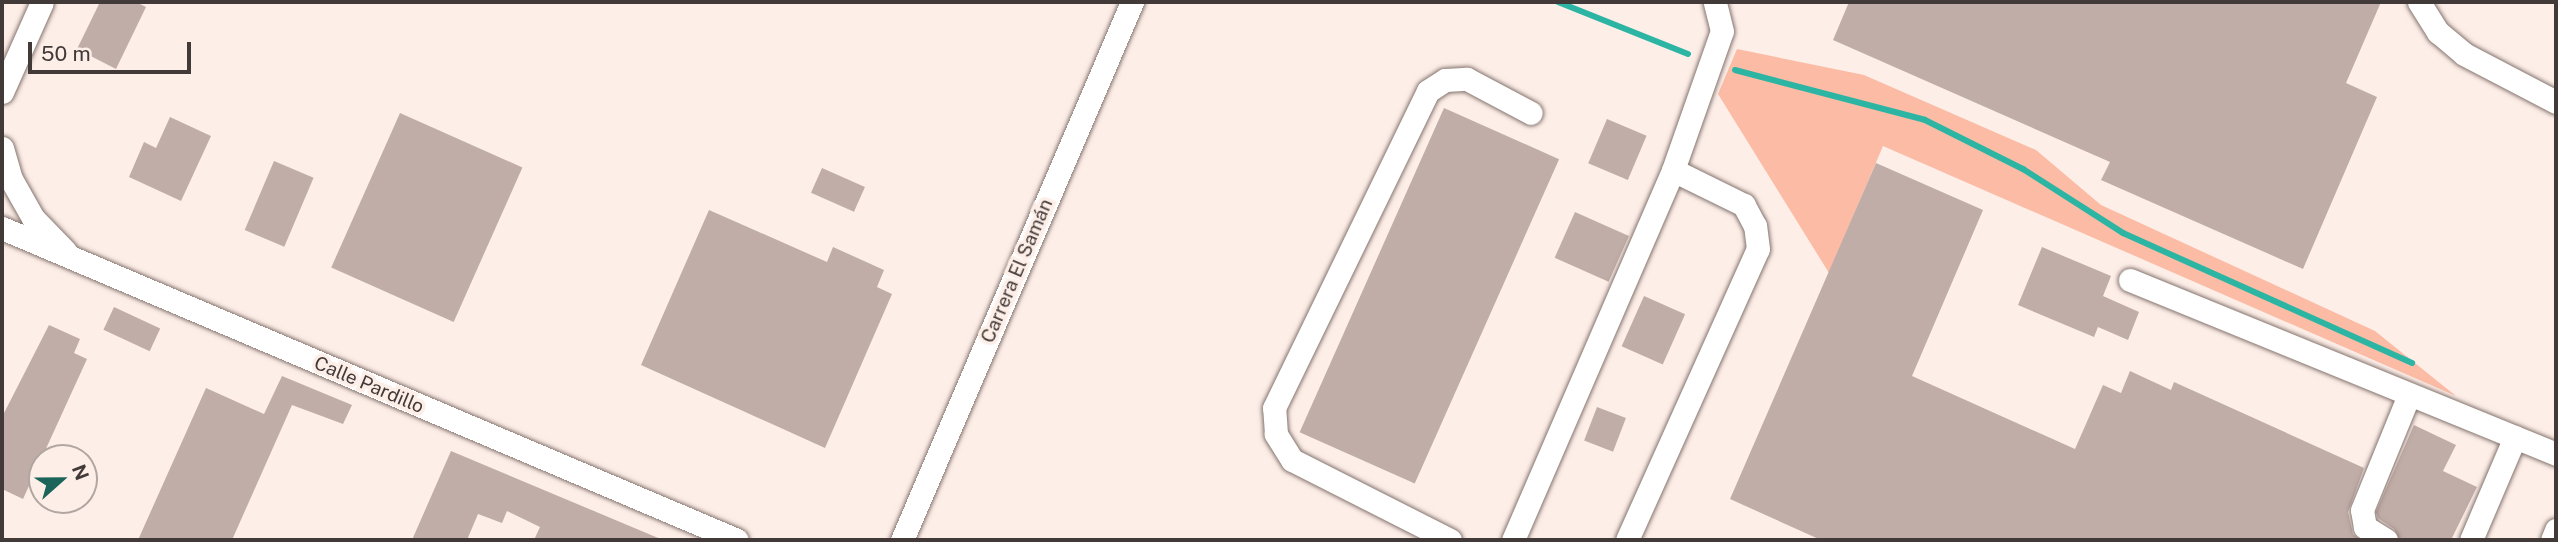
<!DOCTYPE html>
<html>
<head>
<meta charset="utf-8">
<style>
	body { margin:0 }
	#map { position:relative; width:2558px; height:542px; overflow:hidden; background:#fdeee8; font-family:"Public Sans",sans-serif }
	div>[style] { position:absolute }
	.green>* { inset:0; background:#fcbba5 }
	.stream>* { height:6px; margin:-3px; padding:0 3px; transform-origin:3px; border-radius:3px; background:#2db5a3 }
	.building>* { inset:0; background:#c0ada7; transform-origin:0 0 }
	.roads { filter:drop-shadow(0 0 2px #84746e) drop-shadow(0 0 2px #84746e) }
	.minor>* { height:23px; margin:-11.5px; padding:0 11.5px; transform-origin:11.5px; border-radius:11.5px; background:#fff }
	span { translate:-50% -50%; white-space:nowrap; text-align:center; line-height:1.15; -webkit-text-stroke:7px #fdeee8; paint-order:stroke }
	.street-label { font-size:19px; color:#423a38 }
	.frame { position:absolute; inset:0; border:4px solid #423a38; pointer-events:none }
	.north { position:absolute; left:28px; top:444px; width:70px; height:70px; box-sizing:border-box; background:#fdeee8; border:2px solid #b2a6a2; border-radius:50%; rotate:69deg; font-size:19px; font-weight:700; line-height:28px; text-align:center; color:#423a38 }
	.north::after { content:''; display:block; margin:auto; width:24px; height:32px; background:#1b645a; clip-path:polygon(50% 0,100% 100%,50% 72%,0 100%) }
	.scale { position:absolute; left:28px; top:42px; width:163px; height:32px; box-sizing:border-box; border:4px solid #423a38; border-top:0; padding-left:9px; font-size:21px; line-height:24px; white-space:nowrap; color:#423a38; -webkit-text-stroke:5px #fdeee8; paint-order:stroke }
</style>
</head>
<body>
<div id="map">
	<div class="green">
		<i style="clip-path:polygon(1737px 49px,1864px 75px,2036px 150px,2101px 205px,2375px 331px,2456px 396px,1883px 146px,1829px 273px,1718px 94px)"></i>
	</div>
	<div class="stream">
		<i style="left:1558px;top:2px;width:140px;rotate:21.8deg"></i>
		<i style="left:1735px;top:70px;width:196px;rotate:14.7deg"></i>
		<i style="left:1925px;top:120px;width:110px;rotate:26.6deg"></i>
		<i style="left:2023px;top:169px;width:119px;rotate:32.6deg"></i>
		<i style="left:2123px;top:233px;width:317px;rotate:24.2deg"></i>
	</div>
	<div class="building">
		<i style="clip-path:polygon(100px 2px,136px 2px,146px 7px,116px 69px,77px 49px)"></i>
		<i style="clip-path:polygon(1849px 2px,2381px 2px,2346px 83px,2377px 97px,2303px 269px,2101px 180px,2110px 162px,1833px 40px)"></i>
		<i style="left:1444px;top:108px;width:126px;height:355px;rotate:24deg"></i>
		<i style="left:400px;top:113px;width:134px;height:169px;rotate:24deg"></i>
		<i style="clip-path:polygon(170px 117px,211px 136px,181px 201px,129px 177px,144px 142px,156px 148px)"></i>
		<i style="left:1607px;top:119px;width:43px;height:48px;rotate:23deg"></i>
		<i style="left:274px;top:161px;width:43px;height:75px;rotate:23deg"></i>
		<i style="clip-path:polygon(1876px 163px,1983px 210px,1912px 376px,2075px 449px,2103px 385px,2121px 393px,2130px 371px,2171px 390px,2174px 382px,2364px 468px,2348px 512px,2353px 534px,2360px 540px,1821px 540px,1730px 499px)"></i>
		<i style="left:822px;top:168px;width:47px;height:27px;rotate:24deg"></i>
		<i style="clip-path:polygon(709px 210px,827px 262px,833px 247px,884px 270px,877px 287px,892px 294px,825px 448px,641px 365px)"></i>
		<i style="left:1575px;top:212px;width:59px;height:50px;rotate:24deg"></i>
		<i style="clip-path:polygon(2042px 247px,2111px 276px,2103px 296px,2139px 312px,2128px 340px,2098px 327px,2094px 337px,2018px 305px)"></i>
		<i style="left:1644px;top:296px;width:45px;height:55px;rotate:24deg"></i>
		<i style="left:114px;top:307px;width:51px;height:25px;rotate:25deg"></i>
		<i style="clip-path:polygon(49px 325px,80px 339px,74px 353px,87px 359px,23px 499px,2px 489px,2px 417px)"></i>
		<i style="clip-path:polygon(282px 376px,352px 405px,343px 424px,292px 405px,232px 540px,138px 540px,206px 388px,264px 414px)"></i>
		<i style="left:1597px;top:407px;width:31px;height:36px;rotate:21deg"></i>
		<i style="clip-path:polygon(2414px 425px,2456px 445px,2443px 471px,2477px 487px,2451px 540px,2400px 540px,2394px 529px,2378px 518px,2376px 512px)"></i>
		<i style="clip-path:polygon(451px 451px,663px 540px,534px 540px,540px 527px,507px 511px,502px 523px,478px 514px,467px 540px,412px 540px)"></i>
	</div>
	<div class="roads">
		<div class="minor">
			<i style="left:2419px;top:2px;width:36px;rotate:58deg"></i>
			<i style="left:2438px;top:32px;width:34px;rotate:40deg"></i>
			<i style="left:2464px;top:54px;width:104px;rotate:27.6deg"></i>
			<i style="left:2px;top:92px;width:98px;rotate:-66deg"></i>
			<i style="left:2px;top:148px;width:32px;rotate:74deg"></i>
			<i style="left:11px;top:179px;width:45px;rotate:60.6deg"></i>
			<i style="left:33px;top:218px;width:46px;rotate:45.9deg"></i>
			<i style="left:2px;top:228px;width:798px;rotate:23deg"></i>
			<i style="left:2130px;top:280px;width:460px;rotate:22.2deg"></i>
			<i style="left:902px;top:540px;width:585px;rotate:-66.85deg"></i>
			<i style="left:1450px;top:540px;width:177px;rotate:-153.1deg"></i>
			<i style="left:1292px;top:460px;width:31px;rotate:-122deg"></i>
			<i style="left:1276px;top:434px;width:26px;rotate:-94deg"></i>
			<i style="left:1274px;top:408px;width:352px;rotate:-64.1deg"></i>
			<i style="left:1428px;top:91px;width:20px;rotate:-33deg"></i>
			<i style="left:1445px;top:80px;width:22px;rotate:-3deg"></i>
			<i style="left:1467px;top:79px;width:72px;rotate:28deg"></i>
			<i style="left:1513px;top:540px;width:403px;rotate:-66.6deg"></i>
			<i style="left:1673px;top:170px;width:147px;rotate:-70.6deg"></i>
			<i style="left:1722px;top:31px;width:30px;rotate:-104deg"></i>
			<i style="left:1627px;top:540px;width:319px;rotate:-65.8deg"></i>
			<i style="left:1758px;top:249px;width:23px;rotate:-97deg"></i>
			<i style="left:1755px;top:226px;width:24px;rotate:-118deg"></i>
			<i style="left:1744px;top:205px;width:79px;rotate:-153.8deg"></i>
			<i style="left:2386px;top:540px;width:25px;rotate:-148deg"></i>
			<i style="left:2365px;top:527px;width:17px;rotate:-100deg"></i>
			<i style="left:2362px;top:510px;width:124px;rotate:-67.8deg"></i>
			<i style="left:2471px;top:540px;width:112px;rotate:-66.9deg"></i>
			<i style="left:2552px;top:540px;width:11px;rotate:-68deg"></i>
		</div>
	</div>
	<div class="street-label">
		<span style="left:1017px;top:271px;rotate:-67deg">Carrera El Samán</span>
		<span style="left:369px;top:385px;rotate:23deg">Calle Pardillo</span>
	</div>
	<div class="frame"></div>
	<div class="north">N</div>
	<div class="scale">50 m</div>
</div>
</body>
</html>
